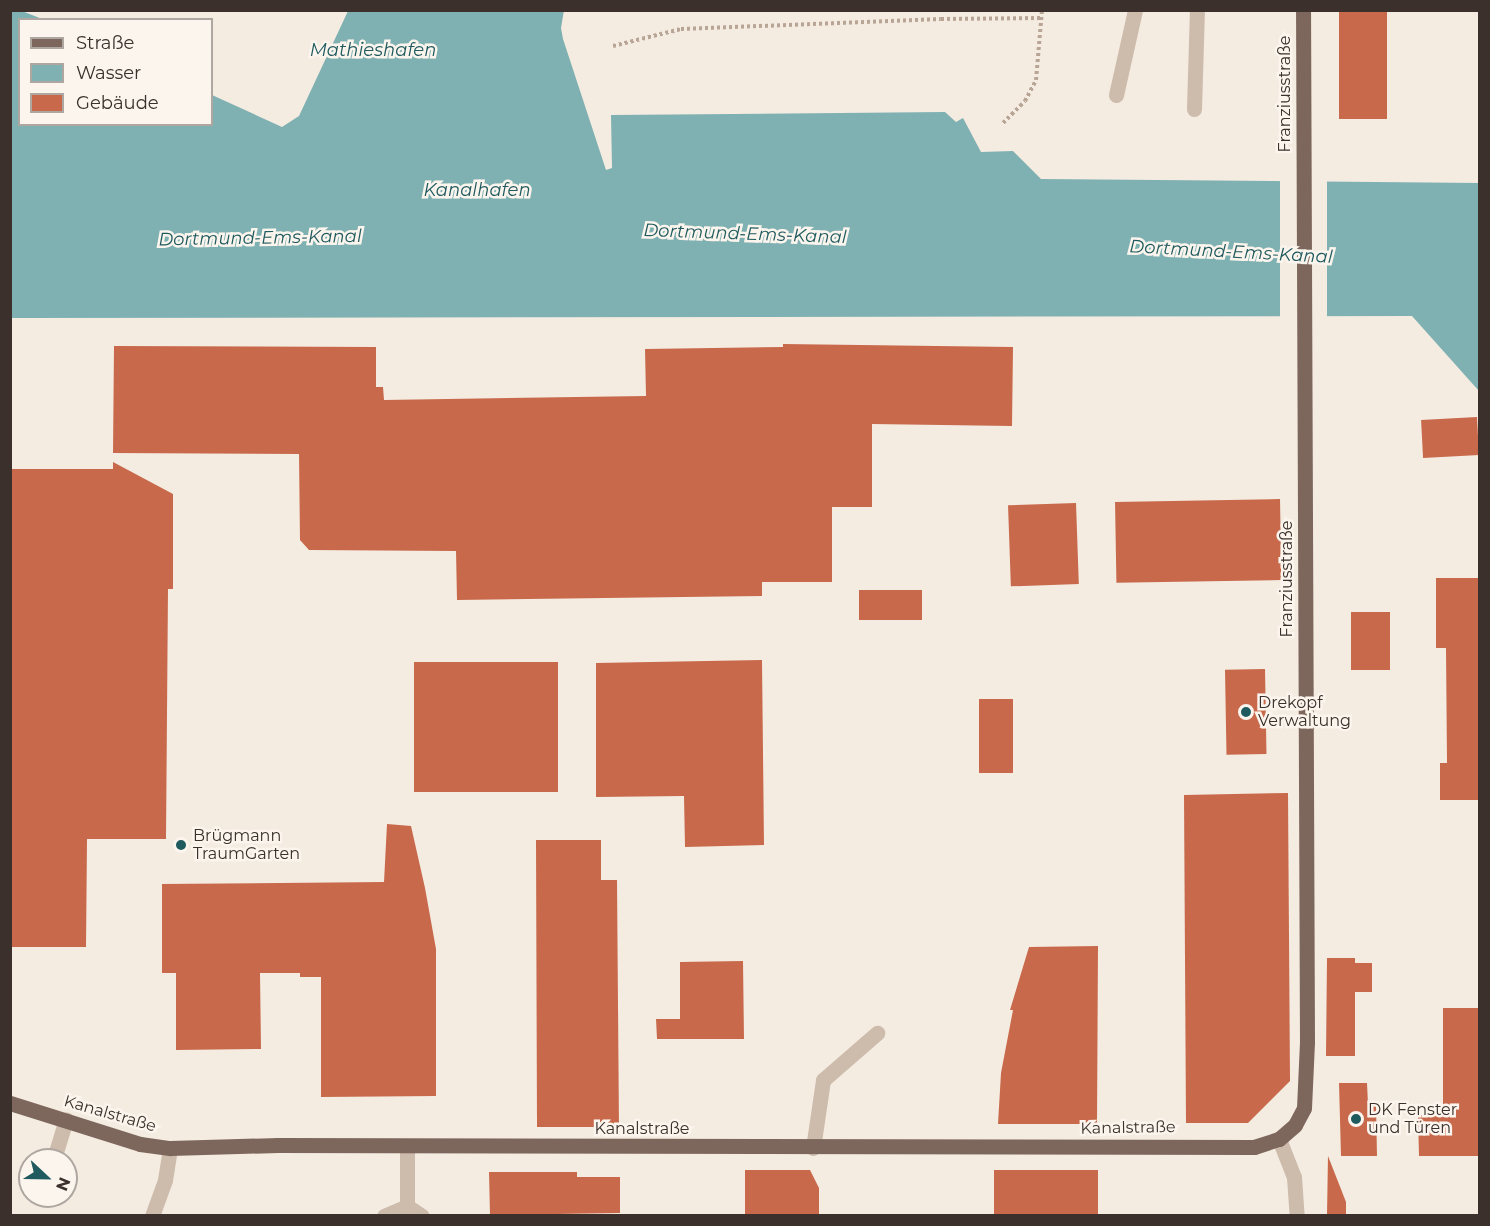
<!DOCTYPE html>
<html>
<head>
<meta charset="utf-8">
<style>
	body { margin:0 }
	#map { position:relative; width:1490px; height:1226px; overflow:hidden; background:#f4ebe1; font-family:Montserrat,sans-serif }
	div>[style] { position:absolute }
	.water>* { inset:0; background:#7fb0b2 }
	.pier>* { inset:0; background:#f4ebe1; transform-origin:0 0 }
	.building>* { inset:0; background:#c8694b; transform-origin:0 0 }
	.path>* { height:4px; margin-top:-2px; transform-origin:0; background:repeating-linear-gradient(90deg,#b9a596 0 3px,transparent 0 6px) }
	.minor>* { height:15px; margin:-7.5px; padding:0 7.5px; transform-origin:7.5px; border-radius:7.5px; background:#cdbbac }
	.major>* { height:15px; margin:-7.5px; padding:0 7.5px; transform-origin:7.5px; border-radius:7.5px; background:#7d675c }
	.dots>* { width:16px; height:16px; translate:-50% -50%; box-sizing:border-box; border:3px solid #fbf5ee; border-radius:50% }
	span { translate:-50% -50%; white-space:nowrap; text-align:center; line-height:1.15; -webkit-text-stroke:5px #fbf5ee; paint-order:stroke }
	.street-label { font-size:16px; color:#3b302b }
	.poi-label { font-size:16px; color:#3b302b }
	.left { translate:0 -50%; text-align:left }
	.water-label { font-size:18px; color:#1f5a5e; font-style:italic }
	.frame { position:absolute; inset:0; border:12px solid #3b302b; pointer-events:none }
	.legend { position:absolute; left:18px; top:18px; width:195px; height:108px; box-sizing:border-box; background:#fbf5ee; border:2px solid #aea6a0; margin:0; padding:8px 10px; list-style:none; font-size:18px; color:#3b302b }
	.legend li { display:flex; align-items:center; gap:12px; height:30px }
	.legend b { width:30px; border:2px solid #aea6a0 }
	.north { position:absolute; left:18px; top:1148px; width:60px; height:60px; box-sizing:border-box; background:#fbf5ee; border:2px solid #aea6a0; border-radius:50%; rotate:112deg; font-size:16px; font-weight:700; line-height:24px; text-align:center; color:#3b302b }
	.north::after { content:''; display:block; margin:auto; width:21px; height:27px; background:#1f5a5e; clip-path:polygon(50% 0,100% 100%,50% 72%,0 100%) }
</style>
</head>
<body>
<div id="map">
	<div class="water">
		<i style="clip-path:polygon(564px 10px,561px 28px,563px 39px,606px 170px,612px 168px,611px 115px,945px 112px,956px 122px,963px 118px,981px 152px,1013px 151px,1041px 179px,1479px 183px,1479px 391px,1412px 316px,11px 318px,10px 11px,22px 11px,42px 19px,20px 20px,20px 124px,212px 124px,212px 95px,282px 127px,299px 116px,348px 11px)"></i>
	</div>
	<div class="pier">
		<i style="left:1280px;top:178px;width:47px;height:140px"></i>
	</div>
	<div class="building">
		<i style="left:1339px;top:10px;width:48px;height:109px"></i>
		<i style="clip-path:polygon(783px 344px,1013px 347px,1012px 426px,872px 424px,872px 507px,832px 507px,832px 582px,762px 582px,762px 596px,457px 600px,456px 551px,309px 550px,300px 540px,299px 454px,113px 453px,114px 346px,376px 347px,376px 387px,383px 387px,384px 400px,646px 396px,645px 349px,783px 347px)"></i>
		<i style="left:1477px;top:417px;width:38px;height:56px;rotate:87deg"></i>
		<i style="clip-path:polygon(113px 462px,173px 494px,173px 589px,168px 589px,166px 839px,87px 839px,86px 947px,10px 947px,10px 469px,113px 469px)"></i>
		<i style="left:1280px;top:499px;width:81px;height:165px;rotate:89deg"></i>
		<i style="left:1076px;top:503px;width:81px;height:68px;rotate:88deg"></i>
		<i style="clip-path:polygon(1436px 578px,1479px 578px,1479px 800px,1440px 800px,1440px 763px,1447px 763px,1446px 648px,1436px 648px)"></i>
		<i style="left:859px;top:590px;width:63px;height:30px"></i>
		<i style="left:1351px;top:612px;width:39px;height:58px"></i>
		<i style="clip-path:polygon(762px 660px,764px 845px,685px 847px,684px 796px,596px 797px,596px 663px)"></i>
		<i style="left:558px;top:662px;width:130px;height:144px;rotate:90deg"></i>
		<i style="left:1265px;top:669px;width:85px;height:40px;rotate:89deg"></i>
		<i style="left:979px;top:699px;width:34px;height:74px"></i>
		<i style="clip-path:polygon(1288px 793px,1290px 1081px,1248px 1123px,1186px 1123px,1184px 795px)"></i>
		<i style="clip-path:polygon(387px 824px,411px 826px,425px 888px,436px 949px,436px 1096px,321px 1097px,321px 977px,300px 977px,300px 973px,260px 973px,261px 1049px,176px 1050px,176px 973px,162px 973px,162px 884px,384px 882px)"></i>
		<i style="clip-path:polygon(536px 840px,601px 840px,601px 880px,617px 880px,619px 1127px,537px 1127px)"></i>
		<i style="clip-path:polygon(1098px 946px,1097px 1124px,998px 1124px,1001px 1073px,1013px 1010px,1010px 1010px,1029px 947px)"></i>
		<i style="clip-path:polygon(1327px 958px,1355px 958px,1355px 963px,1372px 963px,1372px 992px,1355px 992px,1355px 1056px,1326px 1056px)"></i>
		<i style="clip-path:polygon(743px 961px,744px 1039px,657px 1039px,656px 1019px,680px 1019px,680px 962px)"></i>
		<i style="clip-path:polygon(1443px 1008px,1479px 1008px,1479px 1156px,1419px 1156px,1418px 1115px,1443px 1115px)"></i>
		<i style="clip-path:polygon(1339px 1083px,1367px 1083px,1368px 1104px,1376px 1104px,1377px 1156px,1341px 1156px)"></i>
		<i style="clip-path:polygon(1328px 1156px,1346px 1202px,1346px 1215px,1327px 1215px)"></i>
		<i style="clip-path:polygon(745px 1170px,810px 1170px,819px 1188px,819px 1215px,745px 1215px)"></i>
		<i style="left:994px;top:1170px;width:104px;height:45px"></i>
		<i style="clip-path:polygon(489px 1172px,577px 1172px,577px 1177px,620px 1177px,620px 1213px,490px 1215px)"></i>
	</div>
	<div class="path">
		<i style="left:613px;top:46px;width:70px;rotate:-14deg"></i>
		<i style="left:681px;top:29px;width:260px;rotate:-2.2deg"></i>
		<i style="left:941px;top:19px;width:100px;rotate:-0.6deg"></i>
		<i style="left:1003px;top:123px;width:31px;rotate:-45deg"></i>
		<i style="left:1025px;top:101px;width:24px;rotate:-62deg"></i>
		<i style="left:1036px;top:80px;width:70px;rotate:-85.1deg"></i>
	</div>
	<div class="minor">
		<i style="left:1116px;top:95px;width:87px;rotate:-77.4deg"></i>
		<i style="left:1194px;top:109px;width:99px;rotate:-88.3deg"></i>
		<i style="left:1279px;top:1139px;width:41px;rotate:68.5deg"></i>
		<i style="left:1294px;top:1177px;width:39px;rotate:86deg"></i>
		<i style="left:813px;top:1148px;width:69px;rotate:-81.6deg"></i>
		<i style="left:823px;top:1080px;width:72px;rotate:-41deg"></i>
		<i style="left:56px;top:1152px;width:34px;rotate:-73deg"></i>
		<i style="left:407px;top:1206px;width:18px;rotate:34deg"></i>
		<i style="left:152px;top:1216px;width:38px;rotate:-70deg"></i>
		<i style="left:165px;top:1180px;width:32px;rotate:-81deg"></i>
		<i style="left:384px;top:1216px;width:25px;rotate:-23deg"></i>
		<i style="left:407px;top:1206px;width:59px;rotate:-90deg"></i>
	</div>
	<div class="major">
		<i style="left:10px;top:1103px;width:136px;rotate:17.5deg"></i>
		<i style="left:140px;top:1144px;width:30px;rotate:8deg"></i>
		<i style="left:170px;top:1148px;width:108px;rotate:-1.6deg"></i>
		<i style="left:278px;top:1145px;width:976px;rotate:0.12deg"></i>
		<i style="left:1254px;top:1147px;width:26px;rotate:-18deg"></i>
		<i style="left:1279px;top:1139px;width:21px;rotate:-41deg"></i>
		<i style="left:1295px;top:1125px;width:19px;rotate:-62deg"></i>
		<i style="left:1304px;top:1108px;width:66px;rotate:-87.4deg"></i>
		<i style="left:1307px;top:1042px;width:1032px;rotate:-90.22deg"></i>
	</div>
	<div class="dots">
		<i style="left:1246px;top:712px;background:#1f5a5e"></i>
		<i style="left:181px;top:845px;background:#1f5a5e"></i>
		<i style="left:1356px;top:1119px;background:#1f5a5e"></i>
	</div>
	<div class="street-label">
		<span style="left:1285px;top:94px;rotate:-90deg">Franziusstraße</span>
		<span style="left:1287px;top:579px;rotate:-90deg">Franziusstraße</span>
		<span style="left:110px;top:1114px;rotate:16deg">Kanalstraße</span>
		<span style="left:1128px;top:1128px;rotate:-1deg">Kanalstraße</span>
		<span style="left:642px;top:1129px">Kanalstraße</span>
	</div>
	<div class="poi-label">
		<span class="left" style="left:1258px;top:712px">Drekopf<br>Verwaltung</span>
		<span class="left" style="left:193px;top:845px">Brügmann<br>TraumGarten</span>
		<span class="left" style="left:1368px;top:1119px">DK Fenster<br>und Türen</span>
	</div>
	<div class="water-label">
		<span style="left:373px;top:50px">Mathieshafen</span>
		<span style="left:477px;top:190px">Kanalhafen</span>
		<span style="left:745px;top:234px;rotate:2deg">Dortmund-Ems-Kanal</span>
		<span style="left:260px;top:238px;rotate:-1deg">Dortmund-Ems-Kanal</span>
		<span style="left:1231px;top:252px;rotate:3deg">Dortmund-Ems-Kanal</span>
	</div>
	<div class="frame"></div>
	<ul class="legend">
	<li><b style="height:8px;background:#7d675c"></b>Straße</li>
	<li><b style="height:16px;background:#7fb0b2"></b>Wasser</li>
	<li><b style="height:16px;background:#c8694b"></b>Gebäude</li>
	</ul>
	<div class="north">N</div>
</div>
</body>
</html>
